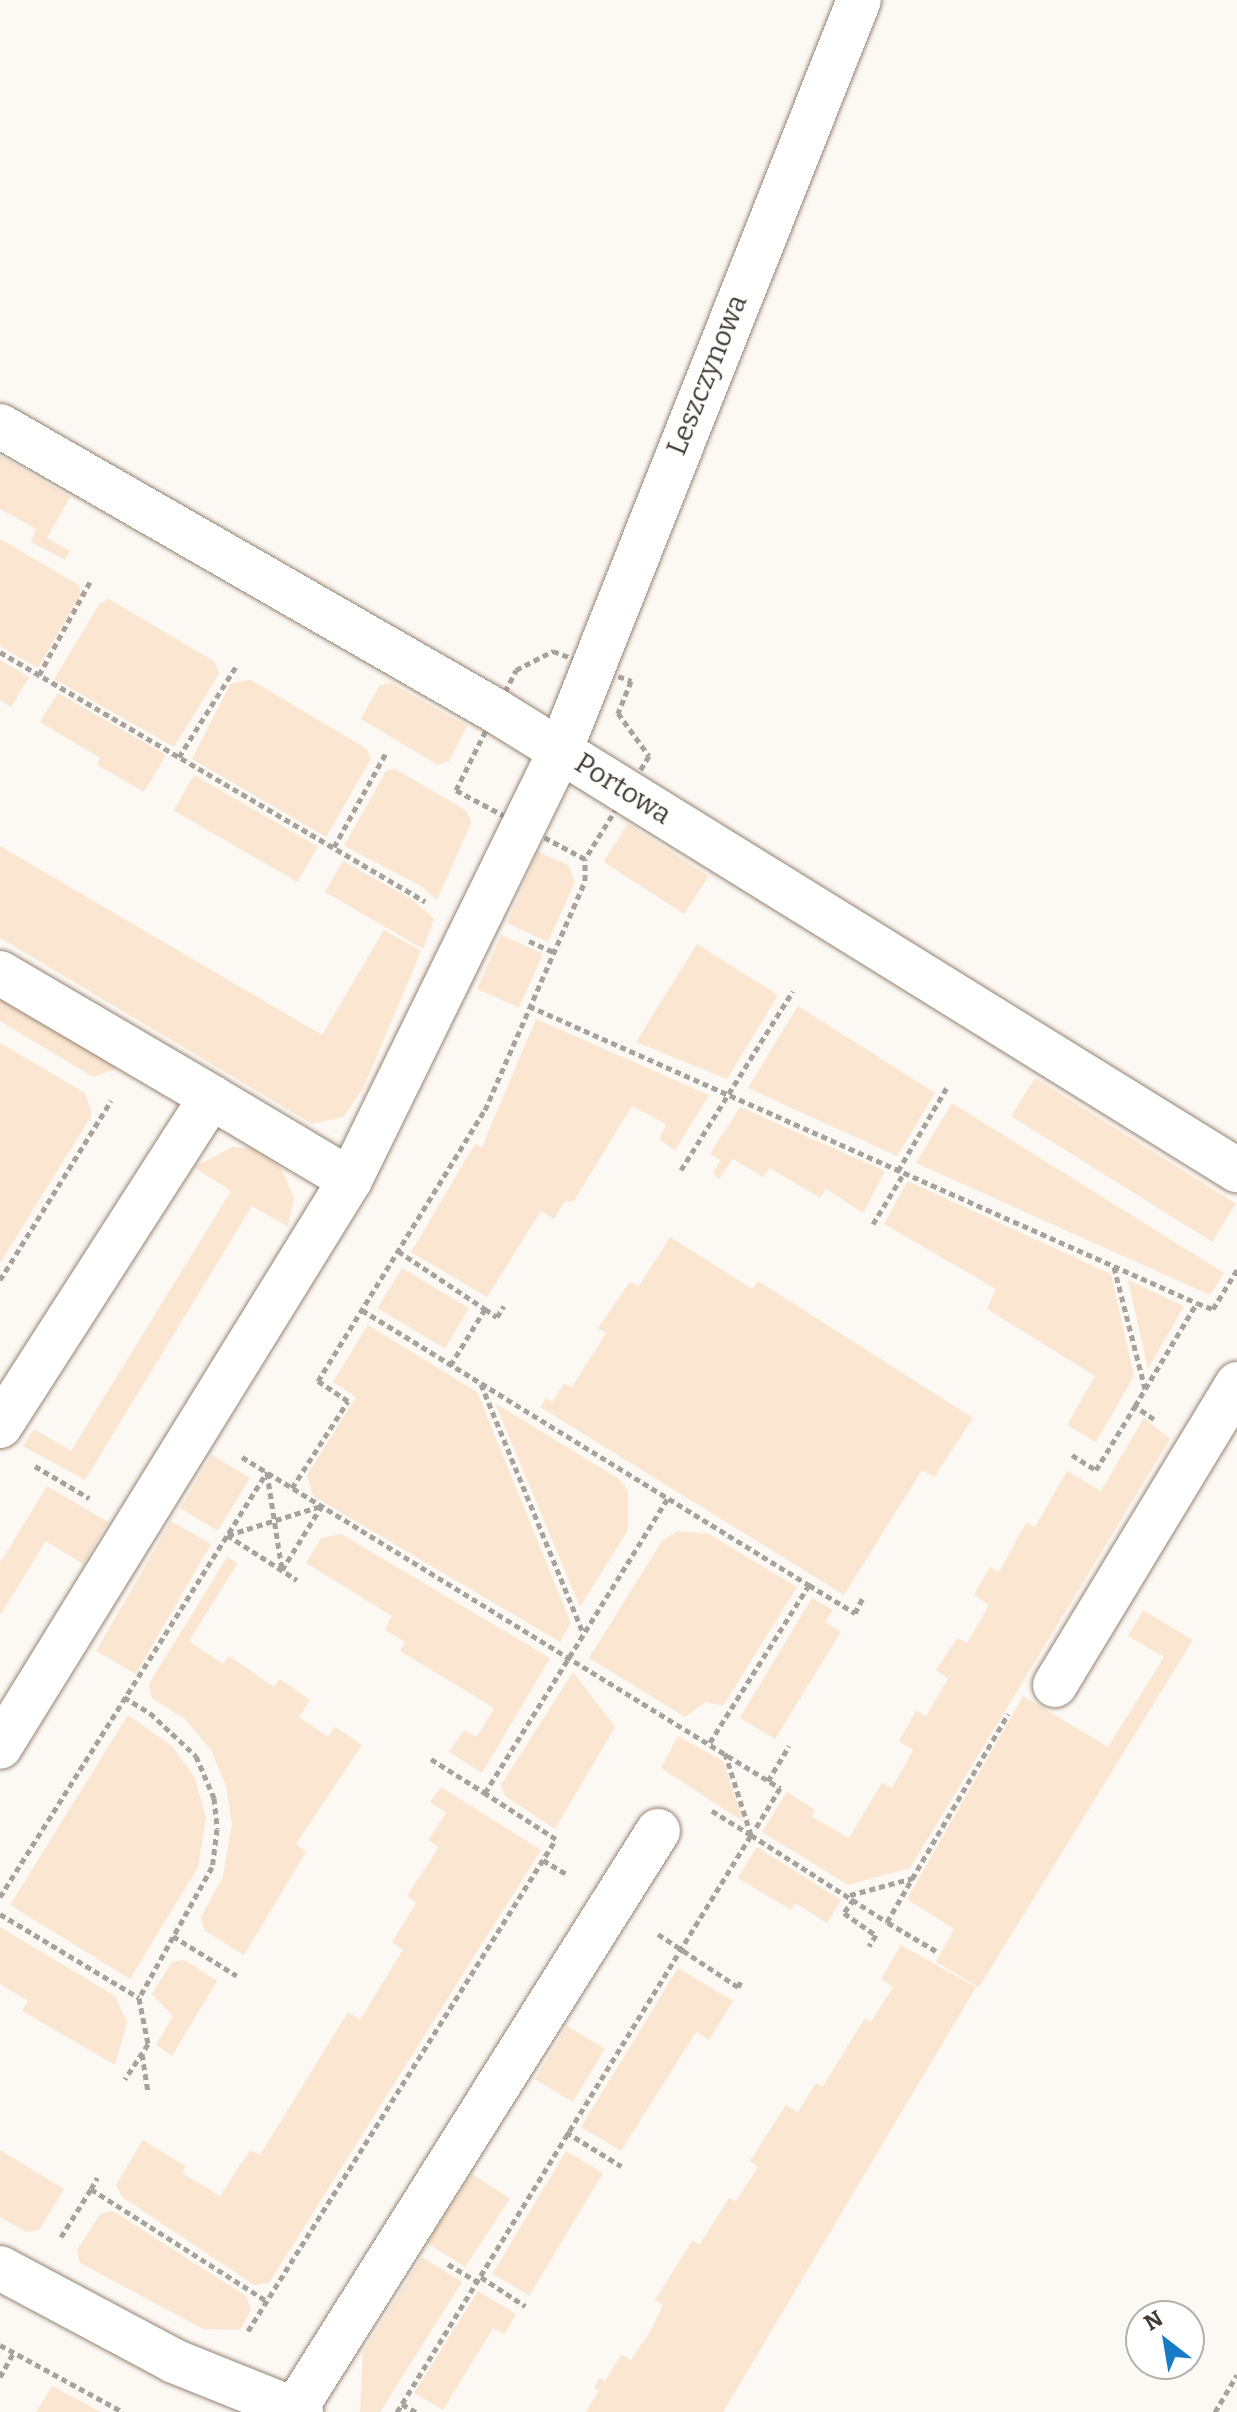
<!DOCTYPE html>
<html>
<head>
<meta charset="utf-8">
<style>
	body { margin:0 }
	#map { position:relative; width:1237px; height:2412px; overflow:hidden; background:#fcf8f4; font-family:Bitter,serif }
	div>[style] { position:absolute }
	.green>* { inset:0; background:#fbe6d1; transform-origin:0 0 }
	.path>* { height:5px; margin-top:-2.5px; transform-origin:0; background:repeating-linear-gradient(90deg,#a7a29b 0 6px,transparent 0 10px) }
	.roads { filter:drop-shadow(0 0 2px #958370) drop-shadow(0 0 2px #958370) }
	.minor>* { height:44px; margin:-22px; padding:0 22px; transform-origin:22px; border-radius:22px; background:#fff }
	span { translate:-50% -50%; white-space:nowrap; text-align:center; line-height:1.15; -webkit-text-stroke:8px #fff; paint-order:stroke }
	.street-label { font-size:28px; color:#433b32 }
	.north { position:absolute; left:1125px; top:2300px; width:80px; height:80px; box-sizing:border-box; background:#fff; border:2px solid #b4b1ad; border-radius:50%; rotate:329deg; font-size:22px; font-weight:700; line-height:32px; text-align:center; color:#433b32 }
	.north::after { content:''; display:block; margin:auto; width:28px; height:36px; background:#177bc6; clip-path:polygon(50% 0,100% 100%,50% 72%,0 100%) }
</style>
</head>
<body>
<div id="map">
	<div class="green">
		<i style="clip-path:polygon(0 456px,70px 497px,47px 538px,70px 551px,65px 560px,31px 542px,36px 529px,0 509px)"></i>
		<i style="clip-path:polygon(0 539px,79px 585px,81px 594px,38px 668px,0 646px)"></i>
		<i style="clip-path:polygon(109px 599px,215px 662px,219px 674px,174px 747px,54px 679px,100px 603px)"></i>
		<i style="clip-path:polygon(0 660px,29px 677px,11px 707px,0 700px)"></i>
		<i style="clip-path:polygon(251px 680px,367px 749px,371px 759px,326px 837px,192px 759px,231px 683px)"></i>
		<i style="clip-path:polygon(391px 683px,467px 726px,449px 761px,438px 765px,361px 719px,380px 685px)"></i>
		<i style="clip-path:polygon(58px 693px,166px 755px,144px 792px,97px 765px,100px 758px,40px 722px)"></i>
		<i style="clip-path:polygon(395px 769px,467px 811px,471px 823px,437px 900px,421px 886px,344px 846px,386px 771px)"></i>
		<i style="left:194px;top:775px;width:143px;height:41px;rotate:30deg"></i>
		<i style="left:628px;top:824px;width:96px;height:45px;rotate:33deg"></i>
		<i style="clip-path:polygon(0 846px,322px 1035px,384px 930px,421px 951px,363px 1089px,343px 1117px,312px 1124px,0 938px)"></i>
		<i style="clip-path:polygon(538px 852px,568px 865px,575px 882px,548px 942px,507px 923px)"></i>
		<i style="clip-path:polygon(343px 861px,411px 899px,434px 919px,423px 949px,325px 892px)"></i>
		<i style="left:501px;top:935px;width:46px;height:59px;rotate:24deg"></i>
		<i style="clip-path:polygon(697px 944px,778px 995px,727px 1079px,636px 1042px)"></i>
		<i style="clip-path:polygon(0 998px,118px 1068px,93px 1077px,0 1021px)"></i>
		<i style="clip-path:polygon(798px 1006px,935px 1093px,897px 1156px,748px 1088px)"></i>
		<i style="clip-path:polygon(536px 1019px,709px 1095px,675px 1151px,659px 1139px,666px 1124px,632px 1106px,573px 1202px,565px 1201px,554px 1219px,541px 1211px,487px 1297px,411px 1252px,475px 1144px,482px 1147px)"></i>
		<i style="clip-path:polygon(0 1043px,85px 1093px,92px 1115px,0 1263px)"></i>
		<i style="left:1035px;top:1078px;width:237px;height:45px;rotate:32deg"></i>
		<i style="clip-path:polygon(952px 1103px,1224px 1273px,1210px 1295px,916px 1163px)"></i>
		<i style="clip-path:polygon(740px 1107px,885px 1171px,863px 1213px,826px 1189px,820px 1198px,770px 1168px,763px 1177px,733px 1159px,719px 1179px,713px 1173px,720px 1160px,710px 1154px)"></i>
		<i style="clip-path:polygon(232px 1147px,252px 1148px,281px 1168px,294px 1198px,288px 1227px,252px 1206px,85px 1480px,23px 1446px,34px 1429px,71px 1451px,231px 1191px,194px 1167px)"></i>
		<i style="clip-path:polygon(908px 1181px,1111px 1274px,1134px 1376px,1096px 1442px,1067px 1425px,1095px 1376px,987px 1309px,996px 1289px,884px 1224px)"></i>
		<i style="clip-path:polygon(670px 1237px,752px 1289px,758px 1281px,973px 1418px,934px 1477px,922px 1470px,844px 1595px,540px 1407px,546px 1398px,552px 1402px,564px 1384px,572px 1387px,606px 1333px,598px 1328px,630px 1282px,639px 1286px)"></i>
		<i style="left:402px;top:1268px;width:78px;height:47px;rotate:31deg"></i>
		<i style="clip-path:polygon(1128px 1280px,1184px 1306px,1148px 1369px)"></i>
		<i style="clip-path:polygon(368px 1325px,477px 1392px,571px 1623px,560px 1642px,313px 1496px,307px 1475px,356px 1397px,333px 1382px)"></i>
		<i style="clip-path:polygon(495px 1403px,619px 1479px,628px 1491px,628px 1530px,580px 1607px)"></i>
		<i style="clip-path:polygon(1144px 1418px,1170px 1439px,910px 1868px,848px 1885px,762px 1832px,787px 1792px,815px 1810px,812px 1817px,849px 1838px,882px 1783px,892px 1788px,913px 1750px,899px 1741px,916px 1711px,926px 1716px,948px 1679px,936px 1670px,957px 1638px,967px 1643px,989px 1605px,974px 1595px,990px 1567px,999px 1572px,1026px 1523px,1035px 1527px,1067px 1471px,1101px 1491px)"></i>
		<i style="left:212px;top:1455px;width:44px;height:62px;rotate:31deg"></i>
		<i style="clip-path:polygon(47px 1486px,108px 1522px,83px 1564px,46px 1541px,0 1615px,0 1563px)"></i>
		<i style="left:171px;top:1521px;width:46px;height:150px;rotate:30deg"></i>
		<i style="clip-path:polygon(678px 1531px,709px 1534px,797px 1587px,723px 1706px,706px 1702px,685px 1717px,589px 1658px,662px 1541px)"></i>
		<i style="clip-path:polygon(341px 1534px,550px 1658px,482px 1773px,449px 1752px,464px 1730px,477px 1737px,494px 1708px,400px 1651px,405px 1642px,385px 1630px,392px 1616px,306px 1563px,321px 1538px)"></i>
		<i style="clip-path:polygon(227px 1557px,238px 1563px,189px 1641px,223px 1664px,229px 1656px,274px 1687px,280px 1679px,310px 1700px,299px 1717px,328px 1737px,335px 1727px,362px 1745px,296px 1844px,306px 1852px,244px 1955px,204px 1930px,201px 1917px,223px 1877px,232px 1824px,226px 1786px,211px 1750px,185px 1719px,152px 1698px,149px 1684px)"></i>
		<i style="clip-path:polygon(812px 1598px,833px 1610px,825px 1622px,841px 1632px,775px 1739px,740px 1718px)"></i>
		<i style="clip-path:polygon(1143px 1610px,1193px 1640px,979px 1987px,936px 1962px,954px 1929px,907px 1899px,1023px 1696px,1108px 1747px,1164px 1657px,1128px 1636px)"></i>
		<i style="clip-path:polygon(573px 1672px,615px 1727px,555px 1829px,505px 1796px,501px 1785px)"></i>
		<i style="clip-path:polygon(128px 1715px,172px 1746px,195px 1778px,206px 1818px,198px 1867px,130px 1979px,10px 1905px)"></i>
		<i style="clip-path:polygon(678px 1736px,723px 1761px,744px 1822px,661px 1768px)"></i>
		<i style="clip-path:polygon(441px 1787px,541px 1850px,269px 2283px,254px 2285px,122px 2197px,116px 2185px,143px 2140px,185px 2166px,182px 2173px,220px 2196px,250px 2150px,260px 2155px,348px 2012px,360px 2020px,403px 1950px,392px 1942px,416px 1903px,407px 1896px,439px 1847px,428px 1840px,446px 1813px,430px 1802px)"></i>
		<i style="clip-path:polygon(757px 1847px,841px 1900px,827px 1923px,795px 1903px,791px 1910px,738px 1878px)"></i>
		<i style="clip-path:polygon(0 1927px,115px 1996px,127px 2022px,115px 2065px,22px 2011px,28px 2001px,0 1984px)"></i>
		<i style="clip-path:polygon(901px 1945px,976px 1987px,723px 2412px,586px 2412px,599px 2391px,594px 2388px,599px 2378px,605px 2381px,621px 2355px,631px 2360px,651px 2330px,663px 2305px,655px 2300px,692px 2241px,700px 2244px,729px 2198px,736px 2201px,758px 2167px,750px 2161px,786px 2105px,798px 2112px,816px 2083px,823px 2086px,865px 2018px,871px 2022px,893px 1987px,881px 1979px)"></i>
		<i style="clip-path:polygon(184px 1960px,217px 1981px,172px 2056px,156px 2045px,173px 2016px,152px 1994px,172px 1962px)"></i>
		<i style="clip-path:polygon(678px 1968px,733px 2001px,709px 2040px,696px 2032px,621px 2151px,581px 2127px)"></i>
		<i style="left:567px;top:2026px;width:44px;height:62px;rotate:31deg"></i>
		<i style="clip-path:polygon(0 2150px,64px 2189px,39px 2230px,27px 2232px,0 2217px)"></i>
		<i style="left:566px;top:2151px;width:43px;height:143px;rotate:31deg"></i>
		<i style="left:472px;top:2174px;width:45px;height:82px;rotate:33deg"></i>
		<i style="clip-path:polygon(113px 2211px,246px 2296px,251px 2310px,240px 2330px,203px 2329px,80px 2263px,77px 2250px,101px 2213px)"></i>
		<i style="clip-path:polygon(422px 2257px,462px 2282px,380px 2412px,360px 2412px,363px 2352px)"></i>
		<i style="clip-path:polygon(478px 2291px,516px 2314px,504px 2334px,493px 2328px,443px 2410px,414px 2393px)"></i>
		<i style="clip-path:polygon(52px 2386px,101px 2412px,36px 2412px)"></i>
	</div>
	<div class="path">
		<i style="left:553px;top:651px;width:84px;rotate:21deg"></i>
		<i style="left:631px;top:681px;width:35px;rotate:112deg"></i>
		<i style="left:618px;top:713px;width:53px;rotate:54.2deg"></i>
		<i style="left:649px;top:756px;width:121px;rotate:121.9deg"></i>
		<i style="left:585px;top:859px;width:146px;rotate:-151.9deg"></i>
		<i style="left:456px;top:790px;width:134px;rotate:-63.4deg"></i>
		<i style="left:516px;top:670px;width:42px;rotate:-27.2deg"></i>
		<i style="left:0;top:652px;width:493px;rotate:30.4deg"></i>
		<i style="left:39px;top:675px;width:106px;rotate:-61.3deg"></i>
		<i style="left:179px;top:757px;width:109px;rotate:-57.8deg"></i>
		<i style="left:334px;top:847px;width:110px;rotate:-61.1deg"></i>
		<i style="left:529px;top:941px;width:27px;rotate:24deg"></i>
		<i style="left:529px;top:1006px;width:731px;rotate:23.97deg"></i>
		<i style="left:681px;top:1170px;width:211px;rotate:-58deg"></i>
		<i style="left:898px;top:1171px;width:97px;rotate:-59.7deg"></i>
		<i style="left:873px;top:1224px;width:60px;rotate:-58.7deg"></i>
		<i style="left:398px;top:1251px;width:105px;rotate:33.7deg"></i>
		<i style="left:485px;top:1309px;width:67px;rotate:121.6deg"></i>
		<i style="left:1114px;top:1267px;width:126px;rotate:75.7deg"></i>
		<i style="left:0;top:1280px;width:211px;rotate:-58.2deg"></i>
		<i style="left:485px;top:1309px;width:14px;rotate:34deg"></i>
		<i style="left:497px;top:1317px;width:13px;rotate:-58deg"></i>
		<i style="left:362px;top:1310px;width:525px;rotate:31.6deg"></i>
		<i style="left:809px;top:1585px;width:186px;rotate:122.2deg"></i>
		<i style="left:481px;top:1384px;width:266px;rotate:67.7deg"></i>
		<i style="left:1154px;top:1419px;width:23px;rotate:-146deg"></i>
		<i style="left:1135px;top:1406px;width:120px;rotate:-59deg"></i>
		<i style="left:1197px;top:1303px;width:17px;rotate:21deg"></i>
		<i style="left:1213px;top:1309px;width:46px;rotate:-58.4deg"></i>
		<i style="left:1072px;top:1455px;width:28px;rotate:32deg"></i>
		<i style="left:1096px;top:1470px;width:75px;rotate:-58.6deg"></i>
		<i style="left:242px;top:1457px;width:632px;rotate:31.6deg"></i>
		<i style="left:780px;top:1788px;width:50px;rotate:121.2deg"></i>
		<i style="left:35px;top:1466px;width:63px;rotate:30.7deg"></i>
		<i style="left:267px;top:1473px;width:98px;rotate:81.2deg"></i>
		<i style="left:292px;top:1488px;width:103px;rotate:-57.2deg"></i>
		<i style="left:348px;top:1401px;width:36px;rotate:-146deg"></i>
		<i style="left:318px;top:1381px;width:318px;rotate:-58.4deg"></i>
		<i style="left:485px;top:1110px;width:250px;rotate:-66.4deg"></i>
		<i style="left:585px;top:881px;width:22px;rotate:-90deg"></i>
		<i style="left:227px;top:1535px;width:83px;rotate:32.7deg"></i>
		<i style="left:228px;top:1535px;width:97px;rotate:-17.3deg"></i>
		<i style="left:282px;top:1570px;width:74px;rotate:-58.2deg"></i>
		<i style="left:809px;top:1585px;width:54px;rotate:31.3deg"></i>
		<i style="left:855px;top:1613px;width:16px;rotate:-63deg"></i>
		<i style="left:124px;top:1697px;width:31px;rotate:32deg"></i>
		<i style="left:150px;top:1713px;width:63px;rotate:43.1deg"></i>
		<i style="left:196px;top:1756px;width:46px;rotate:66.8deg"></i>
		<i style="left:214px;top:1798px;width:31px;rotate:84deg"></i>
		<i style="left:217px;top:1829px;width:38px;rotate:97deg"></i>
		<i style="left:212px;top:1867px;width:150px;rotate:119.1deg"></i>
		<i style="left:725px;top:1753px;width:86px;rotate:72.4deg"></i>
		<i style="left:751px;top:1835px;width:161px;rotate:32.6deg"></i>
		<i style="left:431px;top:1759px;width:64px;rotate:32.2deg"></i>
		<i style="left:768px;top:1781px;width:41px;rotate:-59deg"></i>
		<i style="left:543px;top:1860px;width:27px;rotate:31deg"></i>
		<i style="left:850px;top:1895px;width:65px;rotate:-15.1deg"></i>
		<i style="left:0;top:1897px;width:502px;rotate:-57.86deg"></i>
		<i style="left:854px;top:1899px;width:17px;rotate:126deg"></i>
		<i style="left:844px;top:1913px;width:39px;rotate:35deg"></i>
		<i style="left:876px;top:1935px;width:13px;rotate:122deg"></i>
		<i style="left:0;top:1914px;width:162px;rotate:31.1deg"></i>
		<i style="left:139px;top:1998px;width:47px;rotate:78.9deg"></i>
		<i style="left:148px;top:2044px;width:42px;rotate:123.3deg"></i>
		<i style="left:658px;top:1934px;width:96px;rotate:33.5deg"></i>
		<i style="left:738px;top:1987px;width:7px;rotate:-63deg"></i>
		<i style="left:173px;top:1936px;width:75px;rotate:32deg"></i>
		<i style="left:936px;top:1951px;width:57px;rotate:-149.4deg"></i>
		<i style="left:887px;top:1922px;width:241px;rotate:-59.8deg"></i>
		<i style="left:142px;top:2054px;width:39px;rotate:81deg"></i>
		<i style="left:566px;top:2132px;width:65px;rotate:31.7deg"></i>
		<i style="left:91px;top:2189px;width:13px;rotate:-61deg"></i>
		<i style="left:61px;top:2237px;width:57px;rotate:-58deg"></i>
		<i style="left:91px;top:2189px;width:209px;rotate:32.5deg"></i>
		<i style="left:448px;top:2264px;width:35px;rotate:31deg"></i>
		<i style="left:481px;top:2277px;width:53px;rotate:33.4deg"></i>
		<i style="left:248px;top:2331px;width:580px;rotate:-57.95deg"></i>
		<i style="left:556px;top:1839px;width:85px;rotate:-147.1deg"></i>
		<i style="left:485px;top:1793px;width:347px;rotate:-58.2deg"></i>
		<i style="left:0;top:2345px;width:140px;rotate:28.6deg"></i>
		<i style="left:0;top:2377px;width:29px;rotate:-61deg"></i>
		<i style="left:402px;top:2404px;width:16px;rotate:30deg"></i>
		<i style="left:397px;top:2412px;width:677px;rotate:-58.47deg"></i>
		<i style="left:751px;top:1835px;width:49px;rotate:-148.2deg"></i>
		<i style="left:1215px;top:2412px;width:43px;rotate:-59.3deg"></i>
	</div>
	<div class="roads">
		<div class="minor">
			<i style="left:0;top:426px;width:572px;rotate:29.88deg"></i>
			<i style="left:496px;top:711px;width:872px;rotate:31.78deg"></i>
			<i style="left:0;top:973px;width:245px;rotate:30.4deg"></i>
			<i style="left:350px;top:1180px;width:478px;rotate:-63.9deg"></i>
			<i style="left:560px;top:751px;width:808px;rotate:-68.29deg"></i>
			<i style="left:0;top:1426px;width:391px;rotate:-57.3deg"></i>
			<i style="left:211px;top:1097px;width:162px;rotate:30.8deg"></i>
			<i style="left:350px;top:1180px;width:666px;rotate:121.69deg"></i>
			<i style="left:1055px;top:1685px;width:352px;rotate:-58.8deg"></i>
			<i style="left:0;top:2268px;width:197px;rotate:28.1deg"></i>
			<i style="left:174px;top:2361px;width:137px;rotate:21.9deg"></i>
			<i style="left:297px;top:2406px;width:679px;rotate:-57.88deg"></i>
		</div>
	</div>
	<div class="street-label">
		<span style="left:707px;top:375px;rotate:-68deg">Leszczynowa</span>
		<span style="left:623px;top:789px;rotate:32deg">Portowa</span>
	</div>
	<div class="north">N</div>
</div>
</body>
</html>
